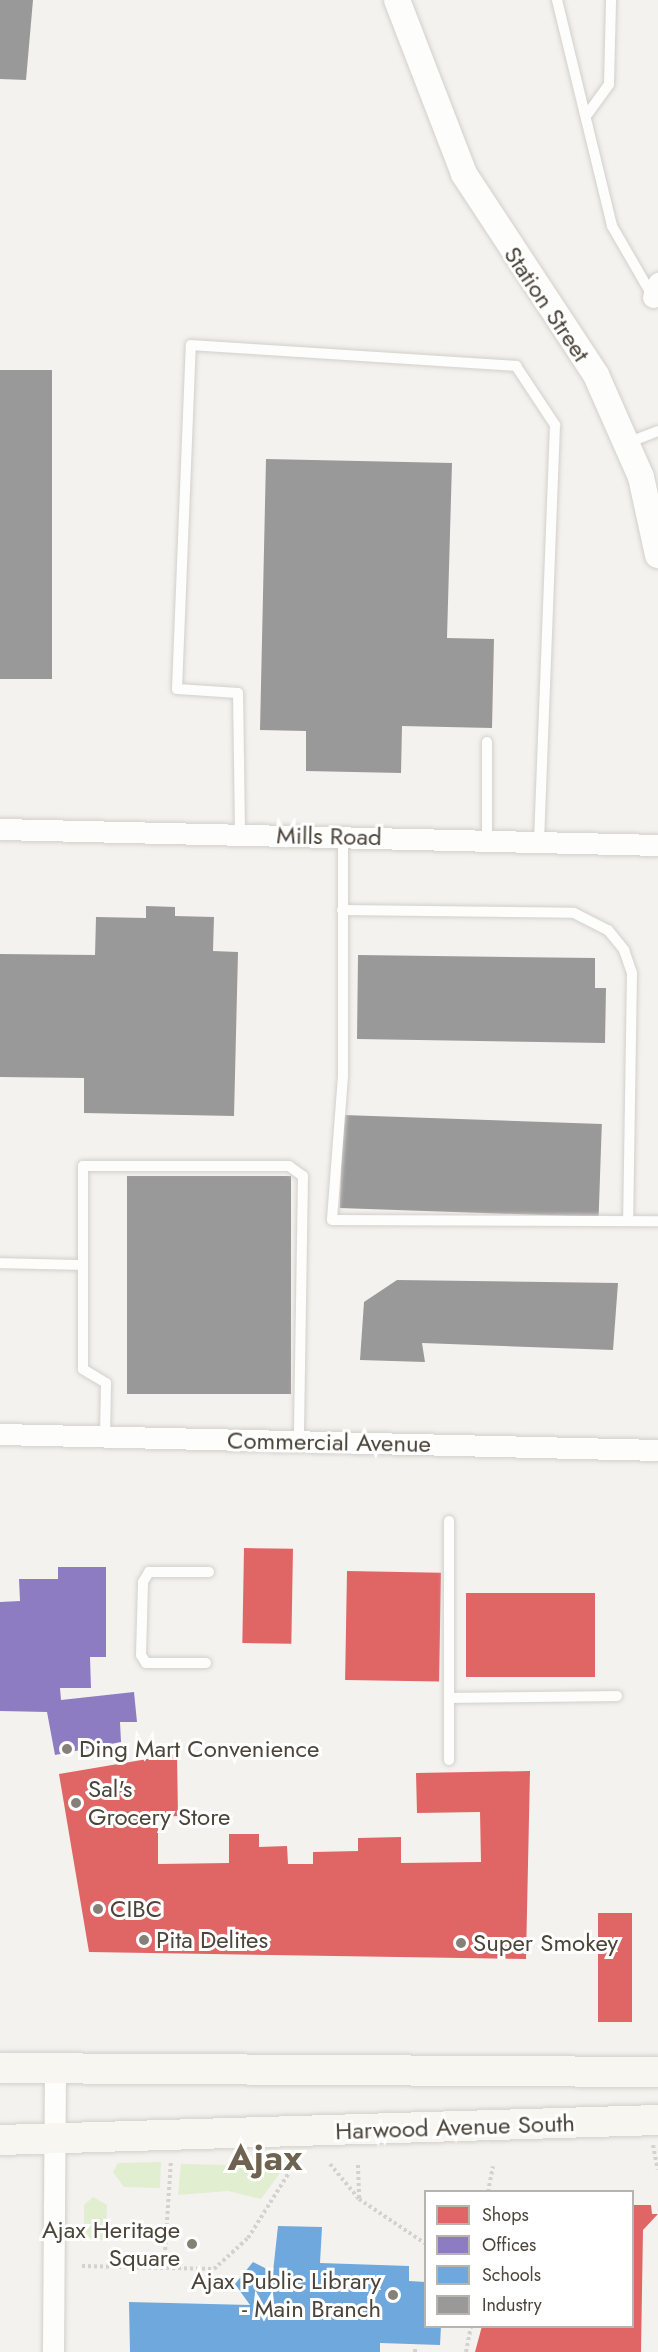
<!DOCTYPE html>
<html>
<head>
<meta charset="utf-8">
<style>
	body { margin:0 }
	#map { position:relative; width:658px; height:2352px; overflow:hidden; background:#f4f2ee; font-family:Jost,sans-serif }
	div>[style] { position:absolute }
	.green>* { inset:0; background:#e1eecf }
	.shops>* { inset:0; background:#e06666; transform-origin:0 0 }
	.offices>* { inset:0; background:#8e7cc3 }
	.schools>* { inset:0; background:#6fa8dc }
	.industry>* { inset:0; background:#999; transform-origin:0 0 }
	.path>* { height:4px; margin-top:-2px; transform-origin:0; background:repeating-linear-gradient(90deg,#d3d2cc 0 3px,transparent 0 6px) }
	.roads { filter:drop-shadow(0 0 2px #d2d0cb) drop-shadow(0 0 2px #d2d0cb) }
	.service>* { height:10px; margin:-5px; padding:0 5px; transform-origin:5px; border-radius:5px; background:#fdfdfc }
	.minor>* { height:21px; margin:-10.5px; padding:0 10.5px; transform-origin:10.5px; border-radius:10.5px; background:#fdfdfc }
	.tertiary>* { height:26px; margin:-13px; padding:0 13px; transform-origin:13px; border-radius:13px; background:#fdfdfc }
	.secondary>* { height:30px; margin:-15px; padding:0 15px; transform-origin:15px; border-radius:15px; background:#f7f6f1 }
	.dots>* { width:16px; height:16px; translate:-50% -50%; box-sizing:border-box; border:3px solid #fff; border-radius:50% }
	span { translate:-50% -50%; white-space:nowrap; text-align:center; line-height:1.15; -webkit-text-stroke:6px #fff; paint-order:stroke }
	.street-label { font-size:24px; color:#4b4439 }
	.poi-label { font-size:24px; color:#4b4439 }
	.left { translate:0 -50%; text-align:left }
	.right { translate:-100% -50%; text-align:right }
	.town-label { font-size:36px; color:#6e6250; font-weight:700 }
	.legend { position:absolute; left:424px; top:2190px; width:210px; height:138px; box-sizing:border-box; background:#fff; border:2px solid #b7b4b0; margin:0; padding:8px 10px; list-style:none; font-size:18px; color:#4b4439 }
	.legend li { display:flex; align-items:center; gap:12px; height:30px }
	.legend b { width:30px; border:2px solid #b7b4b0 }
</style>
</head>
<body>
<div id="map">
	<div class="green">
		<i style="clip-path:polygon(161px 2162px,160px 2188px,124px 2187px,113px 2172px,118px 2163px)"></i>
		<i style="clip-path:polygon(181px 2164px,285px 2166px,261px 2199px,228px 2191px,178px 2195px)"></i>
		<i style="clip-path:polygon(93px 2197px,107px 2205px,106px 2240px,84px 2239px,84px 2205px)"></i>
	</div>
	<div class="shops">
		<i style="left:244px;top:1548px;width:49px;height:95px;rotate:1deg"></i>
		<i style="left:347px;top:1571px;width:94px;height:109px;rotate:1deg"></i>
		<i style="left:466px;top:1593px;width:129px;height:84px"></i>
		<i style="clip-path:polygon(177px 1754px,178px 1816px,158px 1817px,158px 1864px,229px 1863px,229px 1834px,259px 1834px,259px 1847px,287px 1846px,288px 1864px,313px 1864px,313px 1852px,358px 1851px,358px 1838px,401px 1837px,401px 1863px,481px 1862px,480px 1812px,417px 1813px,416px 1773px,530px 1771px,526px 1959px,89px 1952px,59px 1774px)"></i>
		<i style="left:598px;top:1913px;width:34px;height:109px"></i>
		<i style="clip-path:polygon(632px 2205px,651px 2205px,652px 2214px,658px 2214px,643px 2230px,641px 2352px,475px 2352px,482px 2326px,632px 2326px)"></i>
	</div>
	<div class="offices">
		<i style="clip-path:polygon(58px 1567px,106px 1567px,106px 1657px,90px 1657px,91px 1688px,60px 1688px,61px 1700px,134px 1692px,137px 1722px,120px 1722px,121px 1742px,55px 1755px,47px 1712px,0 1711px,0 1602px,20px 1601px,19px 1579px,58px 1579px)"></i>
	</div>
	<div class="schools">
		<i style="clip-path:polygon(278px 2226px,322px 2227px,320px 2263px,409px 2266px,409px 2281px,426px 2282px,426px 2326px,441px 2326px,440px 2345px,380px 2343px,380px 2352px,130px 2352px,129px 2302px,250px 2305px,235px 2284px,253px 2262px,273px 2272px)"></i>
	</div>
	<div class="industry">
		<i style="clip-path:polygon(0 0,33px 0,26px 80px,0 79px)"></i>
		<i style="left:0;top:370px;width:52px;height:309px"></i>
		<i style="clip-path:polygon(266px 459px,452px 463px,447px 638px,494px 639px,492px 728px,402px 726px,401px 773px,306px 771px,306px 731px,260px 730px)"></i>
		<i style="clip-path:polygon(146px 906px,175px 907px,175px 916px,214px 917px,213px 951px,238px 952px,234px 1116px,84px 1113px,84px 1078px,0 1077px,0 954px,95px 955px,96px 917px,146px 918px)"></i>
		<i style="clip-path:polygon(358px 955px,595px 958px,595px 988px,606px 988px,605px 1043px,357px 1039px)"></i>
		<i style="left:343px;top:1115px;width:259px;height:93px;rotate:2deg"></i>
		<i style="left:127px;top:1176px;width:164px;height:218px"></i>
		<i style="clip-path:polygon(397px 1280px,618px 1283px,613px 1350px,422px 1343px,425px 1362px,360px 1360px,364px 1302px)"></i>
	</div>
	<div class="path">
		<i style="left:653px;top:2145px;width:25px;rotate:79deg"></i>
		<i style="left:330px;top:2164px;width:45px;rotate:50.4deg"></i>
		<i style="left:359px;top:2199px;width:81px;rotate:33.9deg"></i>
		<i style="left:358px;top:2165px;width:34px;rotate:88deg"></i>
		<i style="left:488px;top:2192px;width:26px;rotate:-79deg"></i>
		<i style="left:82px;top:2266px;width:132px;rotate:1.3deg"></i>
		<i style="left:214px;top:2269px;width:46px;rotate:-42.4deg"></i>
		<i style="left:248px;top:2238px;width:89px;rotate:-57.9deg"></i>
		<i style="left:164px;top:2268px;width:108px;rotate:-86.3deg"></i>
		<i style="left:415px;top:2352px;width:3px;rotate:-90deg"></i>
		<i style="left:466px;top:2352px;width:26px;rotate:-79deg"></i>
	</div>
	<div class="roads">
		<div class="service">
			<i style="left:557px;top:0;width:233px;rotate:76.3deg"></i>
			<i style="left:612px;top:226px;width:82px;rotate:60deg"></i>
			<i style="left:586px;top:116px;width:39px;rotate:-54deg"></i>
			<i style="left:609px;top:84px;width:84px;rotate:-88.6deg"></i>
			<i style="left:627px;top:443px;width:33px;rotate:-21deg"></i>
			<i style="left:240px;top:833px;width:140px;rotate:-90.8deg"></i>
			<i style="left:238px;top:693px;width:61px;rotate:-176.2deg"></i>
			<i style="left:177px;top:689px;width:344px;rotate:-87.7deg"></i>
			<i style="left:191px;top:345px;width:326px;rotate:3.7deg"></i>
			<i style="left:516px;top:366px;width:71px;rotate:56.5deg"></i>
			<i style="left:555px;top:425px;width:418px;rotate:92.2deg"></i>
			<i style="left:343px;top:836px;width:240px;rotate:90deg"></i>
			<i style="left:343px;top:1076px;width:144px;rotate:94.4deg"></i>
			<i style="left:332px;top:1220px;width:326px;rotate:0.2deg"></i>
			<i style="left:487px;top:840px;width:98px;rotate:-90deg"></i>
			<i style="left:342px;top:910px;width:232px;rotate:0.7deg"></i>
			<i style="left:574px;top:913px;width:38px;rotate:27deg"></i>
			<i style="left:608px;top:930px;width:26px;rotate:51deg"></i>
			<i style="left:624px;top:950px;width:24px;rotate:71deg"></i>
			<i style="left:632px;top:973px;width:248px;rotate:90.9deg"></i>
			<i style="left:0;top:1263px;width:82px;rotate:1.4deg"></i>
			<i style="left:105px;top:1437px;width:54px;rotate:-88.9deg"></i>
			<i style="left:106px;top:1383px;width:27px;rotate:-149deg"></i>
			<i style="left:83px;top:1369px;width:203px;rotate:-90deg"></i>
			<i style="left:83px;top:1166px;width:206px"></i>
			<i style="left:289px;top:1166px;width:17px;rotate:36deg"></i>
			<i style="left:303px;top:1176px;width:265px;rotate:90.9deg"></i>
			<i style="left:449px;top:1521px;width:239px;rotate:90deg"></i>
			<i style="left:206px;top:1663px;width:60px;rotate:180deg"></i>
			<i style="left:146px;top:1663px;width:9px;rotate:-122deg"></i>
			<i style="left:141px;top:1655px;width:73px;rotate:-88.4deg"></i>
			<i style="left:143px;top:1582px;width:12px;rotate:-59deg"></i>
			<i style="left:149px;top:1572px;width:60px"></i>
			<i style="left:449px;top:1698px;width:168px;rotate:-0.7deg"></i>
		</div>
		<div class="minor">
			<i style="left:653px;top:297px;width:15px;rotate:-70deg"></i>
			<i style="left:0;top:829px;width:658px;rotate:1.39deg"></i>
			<i style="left:0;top:1434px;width:658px;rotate:1.39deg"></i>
			<i style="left:53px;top:2352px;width:282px;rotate:-89.6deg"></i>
		</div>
		<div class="tertiary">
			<i style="left:397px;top:0;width:186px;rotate:68.9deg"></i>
			<i style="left:464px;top:174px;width:240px;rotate:56.7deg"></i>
			<i style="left:596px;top:375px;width:111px;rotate:66.2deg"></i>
			<i style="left:641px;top:477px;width:80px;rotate:77.7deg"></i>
		</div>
		<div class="secondary">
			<i style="left:0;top:2068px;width:658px;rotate:0.35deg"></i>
			<i style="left:0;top:2140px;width:658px;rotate:-1.74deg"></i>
		</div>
	</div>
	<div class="dots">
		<i style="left:67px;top:1749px;background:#868178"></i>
		<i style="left:76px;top:1803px;background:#868178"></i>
		<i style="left:98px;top:1909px;background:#868178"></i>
		<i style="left:144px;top:1940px;background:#868178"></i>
		<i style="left:461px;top:1943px;background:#868178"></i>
		<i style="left:192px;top:2244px;background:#868178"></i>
		<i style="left:393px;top:2295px;background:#868178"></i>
	</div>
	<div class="street-label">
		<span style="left:547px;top:304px;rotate:56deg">Station Street</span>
		<span style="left:329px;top:836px;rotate:1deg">Mills Road</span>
		<span style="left:329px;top:1442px;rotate:1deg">Commercial Avenue</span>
		<span style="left:455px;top:2127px;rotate:-2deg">Harwood Avenue South</span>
	</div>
	<div class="poi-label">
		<span class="left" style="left:79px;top:1749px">Ding Mart Convenience</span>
		<span class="left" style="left:88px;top:1803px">Sal's<br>Grocery Store</span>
		<span class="left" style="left:110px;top:1909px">CIBC</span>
		<span class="left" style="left:156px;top:1940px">Pita Delites</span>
		<span class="left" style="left:473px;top:1943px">Super Smokey</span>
		<span class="right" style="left:180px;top:2244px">Ajax Heritage<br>Square</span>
		<span class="right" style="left:381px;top:2295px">Ajax Public Library<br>- Main Branch</span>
	</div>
	<div class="town-label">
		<span style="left:265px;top:2158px">Ajax</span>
	</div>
	<ul class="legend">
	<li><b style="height:16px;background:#e06666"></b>Shops</li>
	<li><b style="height:16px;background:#8e7cc3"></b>Offices</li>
	<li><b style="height:16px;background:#6fa8dc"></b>Schools</li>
	<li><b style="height:16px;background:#999"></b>Industry</li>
	</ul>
</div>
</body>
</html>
